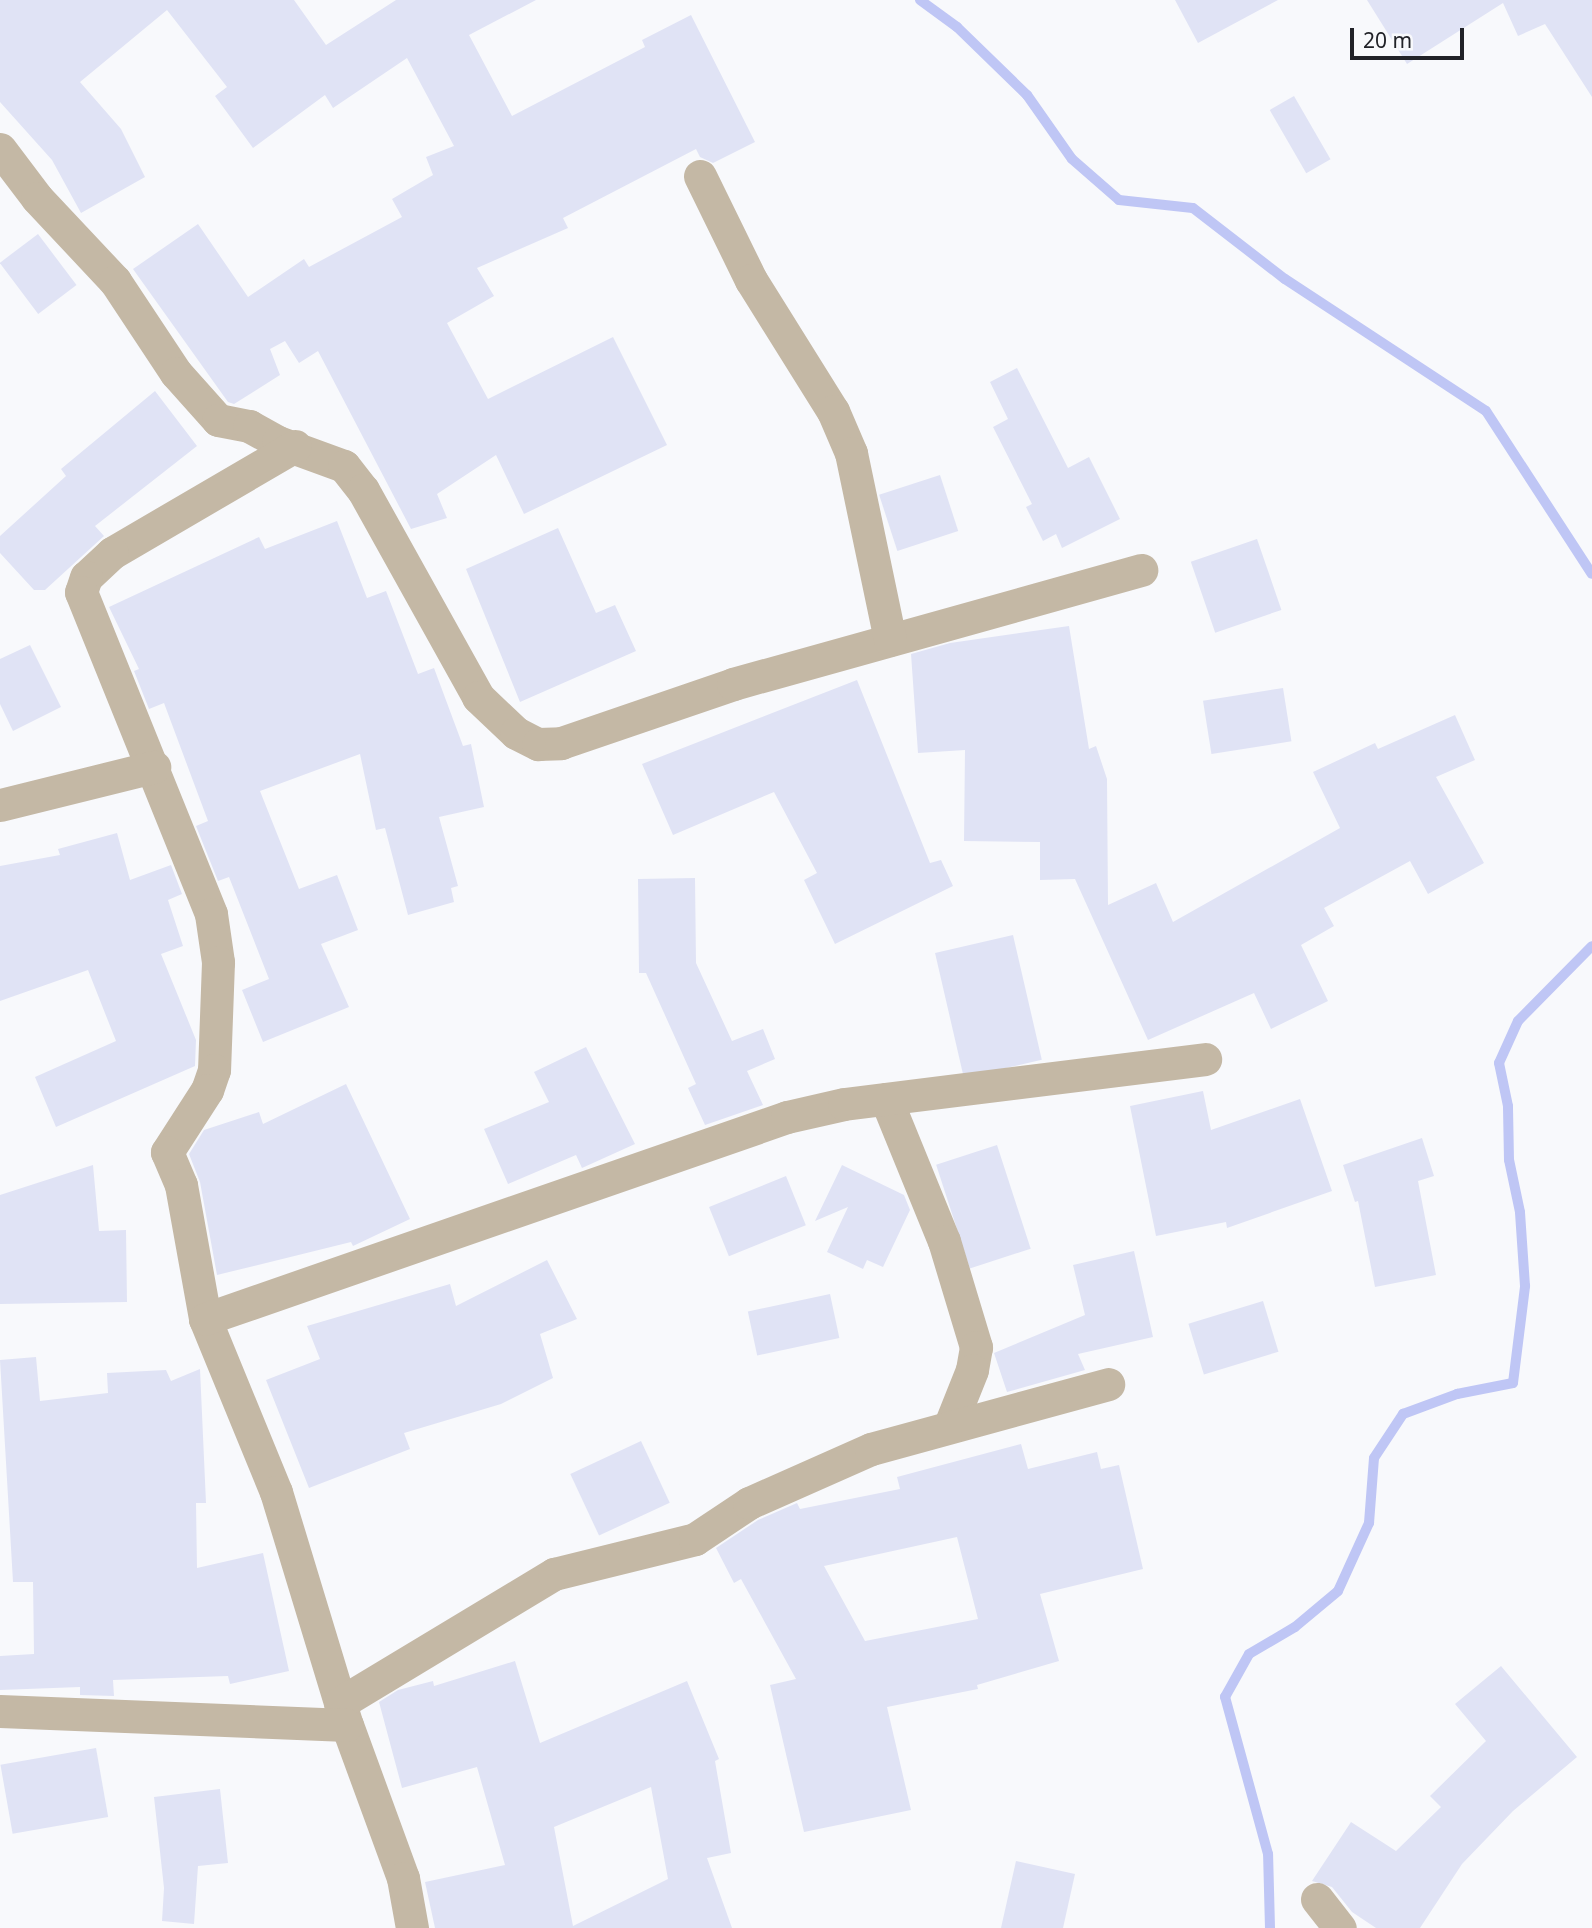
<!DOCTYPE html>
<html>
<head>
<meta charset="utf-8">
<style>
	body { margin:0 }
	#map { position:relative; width:1592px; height:1928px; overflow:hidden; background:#f8f9fc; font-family:"Noto Sans",sans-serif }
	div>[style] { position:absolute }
	.stream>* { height:10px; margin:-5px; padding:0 5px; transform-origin:5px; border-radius:5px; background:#bfc6f5 }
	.building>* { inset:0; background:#e0e3f5; transform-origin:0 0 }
	.minor>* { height:33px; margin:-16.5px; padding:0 16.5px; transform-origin:16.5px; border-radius:16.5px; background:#c4b8a5 }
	span { translate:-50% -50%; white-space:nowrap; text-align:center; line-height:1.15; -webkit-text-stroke:6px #f8f9fc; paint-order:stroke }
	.scale { position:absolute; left:1350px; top:28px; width:114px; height:32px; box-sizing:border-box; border:4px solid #212228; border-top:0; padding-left:9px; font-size:21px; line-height:24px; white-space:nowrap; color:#212228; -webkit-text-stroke:5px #f8f9fc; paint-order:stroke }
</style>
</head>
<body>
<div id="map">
	<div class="stream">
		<i style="left:920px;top:0;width:46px;rotate:36.1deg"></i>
		<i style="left:957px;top:27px;width:98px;rotate:44.2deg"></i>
		<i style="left:1027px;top:95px;width:78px;rotate:54.9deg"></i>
		<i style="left:1072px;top:159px;width:62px;rotate:41.1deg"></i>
		<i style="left:1119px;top:200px;width:74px;rotate:6.2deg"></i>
		<i style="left:1193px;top:208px;width:116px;rotate:37.7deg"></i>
		<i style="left:1285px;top:279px;width:240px;rotate:33.3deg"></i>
		<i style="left:1486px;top:411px;width:194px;rotate:57deg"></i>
		<i style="left:1270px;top:1928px;width:74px;rotate:-91.5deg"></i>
		<i style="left:1268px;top:1854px;width:163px;rotate:-105.3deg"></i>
		<i style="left:1225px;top:1697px;width:49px;rotate:-60.8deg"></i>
		<i style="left:1249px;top:1654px;width:53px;rotate:-30.4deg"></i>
		<i style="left:1295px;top:1627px;width:56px;rotate:-39.9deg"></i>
		<i style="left:1338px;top:1591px;width:75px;rotate:-65.5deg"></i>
		<i style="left:1369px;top:1523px;width:65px;rotate:-85.6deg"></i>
		<i style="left:1374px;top:1458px;width:53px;rotate:-56.6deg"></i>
		<i style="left:1403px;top:1414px;width:58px;rotate:-20.3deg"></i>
		<i style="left:1457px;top:1394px;width:57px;rotate:-11.1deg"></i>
		<i style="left:1513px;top:1383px;width:98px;rotate:-82.9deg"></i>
		<i style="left:1525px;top:1286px;width:74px;rotate:-93.9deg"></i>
		<i style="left:1520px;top:1212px;width:53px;rotate:-101.9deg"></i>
		<i style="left:1509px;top:1160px;width:54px;rotate:-91.1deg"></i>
		<i style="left:1508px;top:1106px;width:44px;rotate:-101.8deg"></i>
		<i style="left:1499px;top:1063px;width:46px;rotate:-65.7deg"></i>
		<i style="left:1518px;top:1021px;width:105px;rotate:-45.4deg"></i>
	</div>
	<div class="building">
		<i style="clip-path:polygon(0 0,294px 0,326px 45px,396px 0,536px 0,469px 35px,512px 116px,645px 47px,642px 40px,691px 15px,755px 142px,713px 163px,700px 157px,696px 149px,563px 218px,568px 228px,477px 268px,494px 296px,447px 323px,488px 399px,613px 337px,667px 445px,524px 514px,496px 455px,437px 494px,447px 518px,411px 529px,318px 351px,299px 363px,285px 341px,270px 349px,280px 375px,234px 404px,228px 402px,133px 269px,198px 224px,248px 297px,304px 259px,309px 267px,402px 217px,392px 199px,433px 175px,426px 157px,454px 146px,407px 58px,333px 108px,325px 95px,253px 148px,215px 96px,227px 87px,167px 10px,80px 82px,121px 129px,145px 177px,81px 213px,52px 160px,0 102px)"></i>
		<i style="clip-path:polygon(1175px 0,1278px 0,1198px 43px)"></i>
		<i style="clip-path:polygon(1367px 0,1592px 0,1592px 97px,1545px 24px,1518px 36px,1503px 3px,1407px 64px)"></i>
		<i style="left:1294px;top:96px;width:73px;height:28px;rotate:60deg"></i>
		<i style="left:38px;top:234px;width:64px;height:48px;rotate:53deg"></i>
		<i style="clip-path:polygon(1017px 368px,1068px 468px,1089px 457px,1120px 519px,1062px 548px,1056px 534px,1043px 541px,1026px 507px,1032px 504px,993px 427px,1008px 419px,990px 382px)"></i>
		<i style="clip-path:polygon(155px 391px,197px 446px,95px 526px,104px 536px,45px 590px,34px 590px,0 553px,0 536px,66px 476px,61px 469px)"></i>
		<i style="left:940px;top:475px;width:59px;height:64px;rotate:72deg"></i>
		<i style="clip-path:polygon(337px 521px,367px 598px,386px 591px,418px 674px,434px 668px,463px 746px,471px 744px,484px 807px,439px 817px,458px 886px,451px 888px,454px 902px,408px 915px,385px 828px,376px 830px,360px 754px,260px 791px,299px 889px,337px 875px,358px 930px,321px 944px,349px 1007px,263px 1042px,242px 990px,269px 979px,229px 877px,218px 881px,196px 826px,208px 821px,164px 703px,149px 709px,134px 671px,139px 669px,109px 607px,259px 537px,265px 549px)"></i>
		<i style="clip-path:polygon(558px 528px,596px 613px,615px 605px,636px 651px,520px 702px,466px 569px)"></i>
		<i style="left:1257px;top:539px;width:75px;height:70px;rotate:71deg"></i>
		<i style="clip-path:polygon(1069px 626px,1089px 749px,1096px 746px,1107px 779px,1108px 905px,1156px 883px,1173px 922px,1340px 828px,1313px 772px,1375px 743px,1378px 749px,1455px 715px,1475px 760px,1436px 777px,1484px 863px,1428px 894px,1410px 861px,1324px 908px,1334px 926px,1301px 945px,1328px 1001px,1271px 1029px,1254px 993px,1148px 1040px,1075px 879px,1040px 880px,1040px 842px,964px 841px,965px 750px,918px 753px,911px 654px,950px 643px)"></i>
		<i style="clip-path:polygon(30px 645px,61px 707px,13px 731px,0 704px,0 659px)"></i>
		<i style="clip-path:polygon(857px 680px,930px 863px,941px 860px,953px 886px,835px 944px,804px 880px,817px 873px,774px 792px,673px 835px,642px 764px)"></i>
		<i style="left:1283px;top:688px;width:54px;height:81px;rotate:81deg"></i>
		<i style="clip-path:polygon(117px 833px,130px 880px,171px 865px,182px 894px,168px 900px,183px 946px,161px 954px,196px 1040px,195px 1066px,56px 1127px,35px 1077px,116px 1041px,88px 970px,0 1001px,0 866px,60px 855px,58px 849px)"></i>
		<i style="clip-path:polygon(695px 878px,696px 963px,732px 1041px,763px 1029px,775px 1059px,747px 1071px,763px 1105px,705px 1125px,688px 1088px,696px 1084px,646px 973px,639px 973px,638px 879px)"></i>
		<i style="left:1013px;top:935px;width:128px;height:80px;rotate:77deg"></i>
		<i style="clip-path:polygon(586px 1047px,635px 1144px,582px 1168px,576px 1155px,508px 1184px,484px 1129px,549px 1102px,534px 1072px)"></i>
		<i style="clip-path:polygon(346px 1084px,410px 1219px,353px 1246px,351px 1242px,217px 1275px,200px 1182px,189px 1154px,204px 1130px,259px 1112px,263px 1124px)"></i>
		<i style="clip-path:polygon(1203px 1091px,1211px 1130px,1300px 1099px,1332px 1191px,1227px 1228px,1226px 1222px,1156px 1236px,1130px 1106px)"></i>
		<i style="clip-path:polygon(1422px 1138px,1434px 1176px,1418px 1181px,1436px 1275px,1375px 1287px,1358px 1201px,1355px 1202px,1343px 1165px)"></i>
		<i style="left:997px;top:1145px;width:109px;height:64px;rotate:72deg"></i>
		<i style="clip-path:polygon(93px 1165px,99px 1231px,126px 1230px,127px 1302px,0 1304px,0 1195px)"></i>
		<i style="clip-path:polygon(842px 1165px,904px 1195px,910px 1210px,883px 1267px,867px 1260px,863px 1269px,827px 1252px,848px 1207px,815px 1221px)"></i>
		<i style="left:786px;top:1176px;width:53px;height:83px;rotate:68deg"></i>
		<i style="clip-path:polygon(1134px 1251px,1153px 1337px,1078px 1354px,1085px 1370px,1007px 1392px,994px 1353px,1085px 1315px,1073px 1265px)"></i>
		<i style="clip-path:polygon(547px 1260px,577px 1319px,540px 1334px,553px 1378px,501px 1404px,404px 1433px,410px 1449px,309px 1488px,266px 1380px,320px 1359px,307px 1326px,450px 1284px,456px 1306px)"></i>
		<i style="left:830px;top:1294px;width:45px;height:84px;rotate:78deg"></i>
		<i style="left:1263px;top:1301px;width:53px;height:78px;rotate:73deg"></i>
		<i style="clip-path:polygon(36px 1357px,40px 1401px,108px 1393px,107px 1373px,166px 1370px,171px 1381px,200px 1369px,206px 1503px,196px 1503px,197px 1568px,263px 1553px,289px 1671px,230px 1684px,228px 1676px,113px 1680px,114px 1696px,80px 1695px,80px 1687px,0 1690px,0 1656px,34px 1654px,33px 1582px,13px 1582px,0 1360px)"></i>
		<i style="left:641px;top:1441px;width:68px;height:78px;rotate:65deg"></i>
		<i style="clip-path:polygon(evenodd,1021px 1444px,1028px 1469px,1097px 1452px,1101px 1469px,1119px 1465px,1143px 1569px,1040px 1594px,1059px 1661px,977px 1685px,978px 1689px,887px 1707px,911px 1810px,804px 1832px,770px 1685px,796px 1679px,741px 1579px,734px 1583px,716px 1548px,758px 1520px,797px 1503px,800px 1509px,900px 1489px,897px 1477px,1021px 1444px,957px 1537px,978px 1619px,865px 1641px,824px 1566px,957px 1537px)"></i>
		<i style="clip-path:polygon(evenodd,515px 1661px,540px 1743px,687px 1681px,719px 1759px,715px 1761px,731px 1853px,707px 1858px,732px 1928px,435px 1928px,425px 1882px,505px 1865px,477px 1767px,402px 1788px,379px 1702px,398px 1690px,433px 1681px,434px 1686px,515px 1661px,651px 1787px,668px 1879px,573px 1926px,554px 1827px,651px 1787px)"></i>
		<i style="clip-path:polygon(1501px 1666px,1577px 1757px,1513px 1811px,1462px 1864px,1420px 1928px,1376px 1928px,1352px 1912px,1332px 1887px,1312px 1881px,1351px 1822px,1396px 1851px,1441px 1807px,1430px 1796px,1486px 1741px,1455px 1704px)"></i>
		<i style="left:96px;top:1748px;width:70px;height:97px;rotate:80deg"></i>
		<i style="clip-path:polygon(220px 1789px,228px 1863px,198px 1866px,194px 1924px,162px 1921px,164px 1888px,154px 1797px)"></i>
		<i style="clip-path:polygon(1016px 1861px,1075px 1874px,1063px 1928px,1001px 1928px)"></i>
	</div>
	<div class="minor">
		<i style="left:0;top:149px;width:61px;rotate:52.9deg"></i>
		<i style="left:37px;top:198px;width:114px;rotate:46.8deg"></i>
		<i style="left:115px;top:281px;width:110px;rotate:56.5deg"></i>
		<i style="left:176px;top:373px;width:63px;rotate:48.2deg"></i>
		<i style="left:218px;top:420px;width:32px;rotate:11deg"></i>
		<i style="left:249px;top:426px;width:33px;rotate:29deg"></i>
		<i style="left:278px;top:442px;width:70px;rotate:20deg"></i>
		<i style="left:344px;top:466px;width:31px;rotate:52deg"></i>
		<i style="left:363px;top:490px;width:237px;rotate:60.9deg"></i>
		<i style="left:478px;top:697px;width:52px;rotate:43.5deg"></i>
		<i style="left:516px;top:733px;width:25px;rotate:27deg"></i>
		<i style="left:538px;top:744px;width:23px;rotate:-2deg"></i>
		<i style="left:561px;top:743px;width:182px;rotate:-18.9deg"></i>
		<i style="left:733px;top:684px;width:424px;rotate:-15.6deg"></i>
		<i style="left:700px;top:176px;width:116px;rotate:63.9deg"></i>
		<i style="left:751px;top:280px;width:155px;rotate:58deg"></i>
		<i style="left:833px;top:411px;width:46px;rotate:66.8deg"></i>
		<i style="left:851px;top:453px;width:191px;rotate:78.2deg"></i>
		<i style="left:295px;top:446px;width:212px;rotate:149.7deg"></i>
		<i style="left:112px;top:553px;width:35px;rotate:137deg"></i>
		<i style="left:86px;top:577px;width:16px;rotate:108deg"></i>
		<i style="left:81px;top:592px;width:347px;rotate:68deg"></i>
		<i style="left:211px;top:914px;width:49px;rotate:81.7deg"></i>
		<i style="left:218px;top:962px;width:108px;rotate:92.1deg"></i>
		<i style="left:214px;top:1070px;width:21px;rotate:109deg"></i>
		<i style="left:207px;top:1090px;width:74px;rotate:122.8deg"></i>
		<i style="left:167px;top:1152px;width:36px;rotate:67deg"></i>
		<i style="left:181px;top:1185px;width:136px;rotate:79.8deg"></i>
		<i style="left:205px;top:1319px;width:187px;rotate:67.7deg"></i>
		<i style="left:276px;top:1492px;width:244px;rotate:73.1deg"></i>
		<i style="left:347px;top:1725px;width:163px;rotate:69.9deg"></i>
		<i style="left:403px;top:1878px;width:51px;rotate:79.8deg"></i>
		<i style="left:0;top:805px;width:159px;rotate:-13.9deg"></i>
		<i style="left:886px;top:1099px;width:153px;rotate:67.8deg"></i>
		<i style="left:944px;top:1241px;width:111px;rotate:73.2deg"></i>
		<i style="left:976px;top:1347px;width:23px;rotate:100deg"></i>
		<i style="left:972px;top:1370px;width:59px;rotate:111.8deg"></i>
		<i style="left:205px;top:1319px;width:616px;rotate:-19.14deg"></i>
		<i style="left:787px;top:1117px;width:58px;rotate:-12.8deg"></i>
		<i style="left:844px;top:1104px;width:364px;rotate:-7.1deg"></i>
		<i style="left:340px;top:1703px;width:250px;rotate:-31.1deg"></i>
		<i style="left:554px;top:1574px;width:145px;rotate:-13.9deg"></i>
		<i style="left:695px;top:1539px;width:65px;rotate:-33.7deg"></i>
		<i style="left:749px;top:1503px;width:133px;rotate:-23.9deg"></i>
		<i style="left:871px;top:1449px;width:246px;rotate:-15.3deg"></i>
		<i style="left:0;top:1711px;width:347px;rotate:2.3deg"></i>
		<i style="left:1317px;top:1899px;width:37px;rotate:52deg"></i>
	</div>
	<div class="scale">20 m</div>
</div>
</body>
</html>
